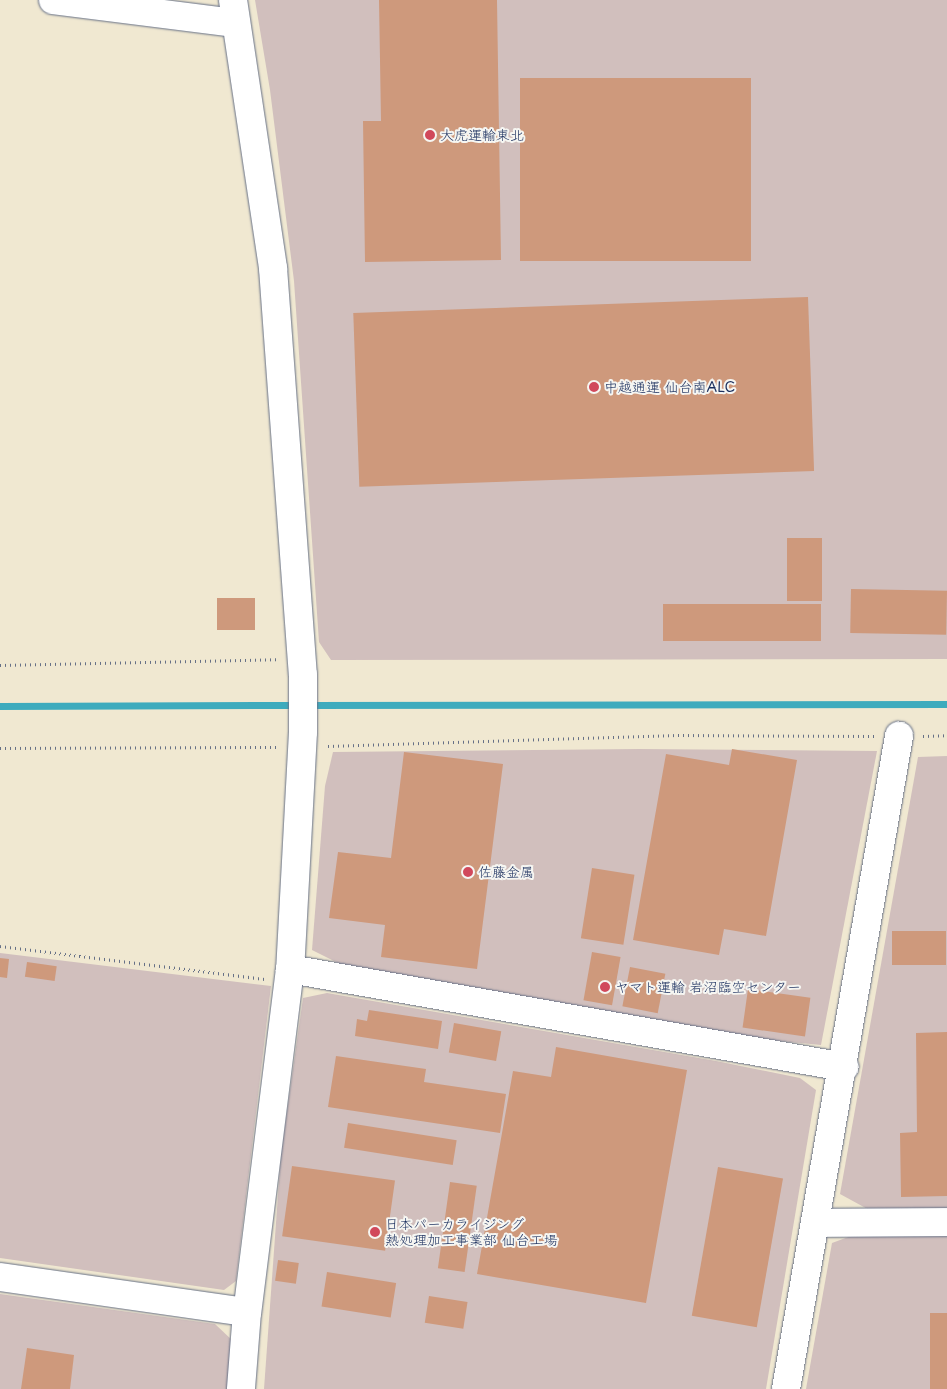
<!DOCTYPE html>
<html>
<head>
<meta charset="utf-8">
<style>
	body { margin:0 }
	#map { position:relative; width:947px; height:1389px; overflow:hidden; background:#f0e8d1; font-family:"Playpen Sans","Klee One",sans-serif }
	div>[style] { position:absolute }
	.industrial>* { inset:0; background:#d1bfbd }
	.stream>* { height:7px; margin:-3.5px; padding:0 3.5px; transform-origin:3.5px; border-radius:3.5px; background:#3eabbd }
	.building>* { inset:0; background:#ce997c; transform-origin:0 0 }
	.path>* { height:3px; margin-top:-1.5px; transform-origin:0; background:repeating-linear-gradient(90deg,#667086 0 1px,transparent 0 5px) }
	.roads { filter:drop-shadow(0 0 1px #667086) drop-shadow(0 0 1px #667086) }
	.minor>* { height:28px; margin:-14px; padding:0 14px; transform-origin:14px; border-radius:14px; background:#fff }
	.tertiary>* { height:28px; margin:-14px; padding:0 14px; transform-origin:14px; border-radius:14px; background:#fff }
	.dots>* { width:14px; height:14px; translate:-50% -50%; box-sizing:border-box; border:2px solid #f6f6f2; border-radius:50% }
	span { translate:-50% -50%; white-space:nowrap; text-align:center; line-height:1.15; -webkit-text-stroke:4px #f6f6f2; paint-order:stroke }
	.poi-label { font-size:14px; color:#1b2f5e }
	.left { translate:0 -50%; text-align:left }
</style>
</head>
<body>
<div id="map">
	<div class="industrial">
		<i style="clip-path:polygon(255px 0,947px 0,947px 659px,331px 660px,319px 642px,294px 281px,270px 90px)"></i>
		<i style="clip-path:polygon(639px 749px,877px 751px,821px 1045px,750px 1038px,352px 970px,312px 950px,325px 786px,333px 752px)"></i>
		<i style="clip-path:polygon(947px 756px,947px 1210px,873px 1212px,840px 1194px,918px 757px)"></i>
		<i style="clip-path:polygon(0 953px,271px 986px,236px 1281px,224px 1290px,0 1258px)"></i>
		<i style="clip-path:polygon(327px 993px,716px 1061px,800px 1078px,816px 1090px,766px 1389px,264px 1389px,281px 1154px,303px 998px)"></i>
		<i style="clip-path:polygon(947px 1234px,947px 1389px,806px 1389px,832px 1243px,851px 1236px)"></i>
		<i style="clip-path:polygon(0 1294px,215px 1324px,233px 1341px,229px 1389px,0 1389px)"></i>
	</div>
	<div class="stream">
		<i style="left:307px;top:705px;width:640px;rotate:-0.09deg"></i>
		<i style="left:0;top:706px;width:297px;rotate:-0.2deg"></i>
	</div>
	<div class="building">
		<i style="clip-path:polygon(379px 0,497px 0,501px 260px,365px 262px,363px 121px,381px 121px)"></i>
		<i style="left:751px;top:78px;width:183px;height:231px;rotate:90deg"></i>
		<i style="left:808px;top:297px;width:174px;height:455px;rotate:88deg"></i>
		<i style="left:787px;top:538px;width:35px;height:63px"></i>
		<i style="left:851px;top:589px;width:96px;height:44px;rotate:1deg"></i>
		<i style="left:255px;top:598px;width:32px;height:38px;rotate:90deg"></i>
		<i style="left:663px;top:604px;width:158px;height:37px"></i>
		<i style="clip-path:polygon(732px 749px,797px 760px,766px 936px,724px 929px,719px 955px,633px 940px,666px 754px,729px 765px)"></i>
		<i style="clip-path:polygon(404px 752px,503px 764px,477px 969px,381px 957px,385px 925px,329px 918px,338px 852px,391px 858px)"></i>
		<i style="left:592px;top:868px;width:43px;height:71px;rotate:9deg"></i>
		<i style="left:892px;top:931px;width:54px;height:34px"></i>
		<i style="left:592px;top:952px;width:29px;height:49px;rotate:10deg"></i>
		<i style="clip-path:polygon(0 958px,9px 959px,7px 978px,0 977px)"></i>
		<i style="left:27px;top:962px;width:30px;height:15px;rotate:8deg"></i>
		<i style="left:630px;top:967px;width:36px;height:40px;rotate:11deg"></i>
		<i style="left:748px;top:989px;width:63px;height:39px;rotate:8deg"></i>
		<i style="clip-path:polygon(369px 1010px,442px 1021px,438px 1049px,355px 1036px,357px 1019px,367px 1021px)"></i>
		<i style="left:454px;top:1023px;width:48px;height:30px;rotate:10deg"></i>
		<i style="clip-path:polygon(947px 1032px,947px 1196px,901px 1197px,900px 1133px,917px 1132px,916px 1033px)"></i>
		<i style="clip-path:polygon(556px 1047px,687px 1070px,646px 1303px,477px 1274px,513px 1071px,551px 1077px)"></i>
		<i style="clip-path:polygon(336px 1056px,426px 1069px,424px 1082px,506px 1094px,500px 1133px,328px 1107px)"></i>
		<i style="left:348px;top:1123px;width:110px;height:25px;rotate:9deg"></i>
		<i style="left:292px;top:1166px;width:104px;height:71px;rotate:8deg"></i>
		<i style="left:718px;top:1167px;width:66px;height:151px;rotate:10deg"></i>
		<i style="left:450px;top:1182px;width:27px;height:87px;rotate:8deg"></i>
		<i style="left:278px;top:1260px;width:21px;height:21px;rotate:8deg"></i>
		<i style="left:327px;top:1272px;width:70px;height:35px;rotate:9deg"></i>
		<i style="left:429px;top:1296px;width:39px;height:27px;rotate:9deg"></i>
		<i style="left:947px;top:1313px;width:76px;height:17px;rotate:90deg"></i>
		<i style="clip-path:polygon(27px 1348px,74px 1355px,70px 1389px,21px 1389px)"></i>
	</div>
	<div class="path">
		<i style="left:0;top:665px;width:277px;rotate:-1.2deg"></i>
		<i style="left:923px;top:736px;width:24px;rotate:-2deg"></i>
		<i style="left:328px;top:746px;width:350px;rotate:-1.8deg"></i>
		<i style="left:678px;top:735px;width:196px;rotate:0.3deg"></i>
		<i style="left:0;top:748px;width:277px;rotate:-0.2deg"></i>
		<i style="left:0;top:946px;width:267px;rotate:7.1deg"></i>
	</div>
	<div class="roads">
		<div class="minor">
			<i style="left:53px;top:0;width:184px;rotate:7.2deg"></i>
			<i style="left:290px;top:969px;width:563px;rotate:10.03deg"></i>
		</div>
		<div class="tertiary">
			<i style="left:233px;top:0;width:271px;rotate:81.5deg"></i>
			<i style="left:273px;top:268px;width:408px;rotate:85.8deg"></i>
			<i style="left:303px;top:675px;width:57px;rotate:90deg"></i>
			<i style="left:303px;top:732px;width:237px;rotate:93.1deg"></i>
			<i style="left:290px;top:969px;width:346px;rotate:97.1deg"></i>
			<i style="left:247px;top:1312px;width:77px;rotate:94.5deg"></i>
			<i style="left:816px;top:1223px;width:131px;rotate:-0.4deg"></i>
			<i style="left:0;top:1277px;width:249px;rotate:8.1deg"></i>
			<i style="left:786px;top:1389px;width:663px;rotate:-80.18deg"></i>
		</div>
	</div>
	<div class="dots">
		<i style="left:430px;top:135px;background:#d1495b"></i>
		<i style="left:594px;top:387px;background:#d1495b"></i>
		<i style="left:468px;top:872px;background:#d1495b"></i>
		<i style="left:605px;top:987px;background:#d1495b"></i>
		<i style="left:375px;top:1232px;background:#d1495b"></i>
	</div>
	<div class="poi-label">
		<span class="left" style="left:440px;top:135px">大虎運輸東北</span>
		<span class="left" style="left:604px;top:387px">中越通運 仙台南ALC</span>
		<span class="left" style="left:478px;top:872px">佐藤金属</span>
		<span class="left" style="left:615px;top:987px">ヤマト運輸 岩沼臨空センター</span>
		<span class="left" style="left:385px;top:1232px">日本パーカライジング<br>熱処理加工事業部 仙台工場</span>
	</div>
</div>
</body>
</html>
